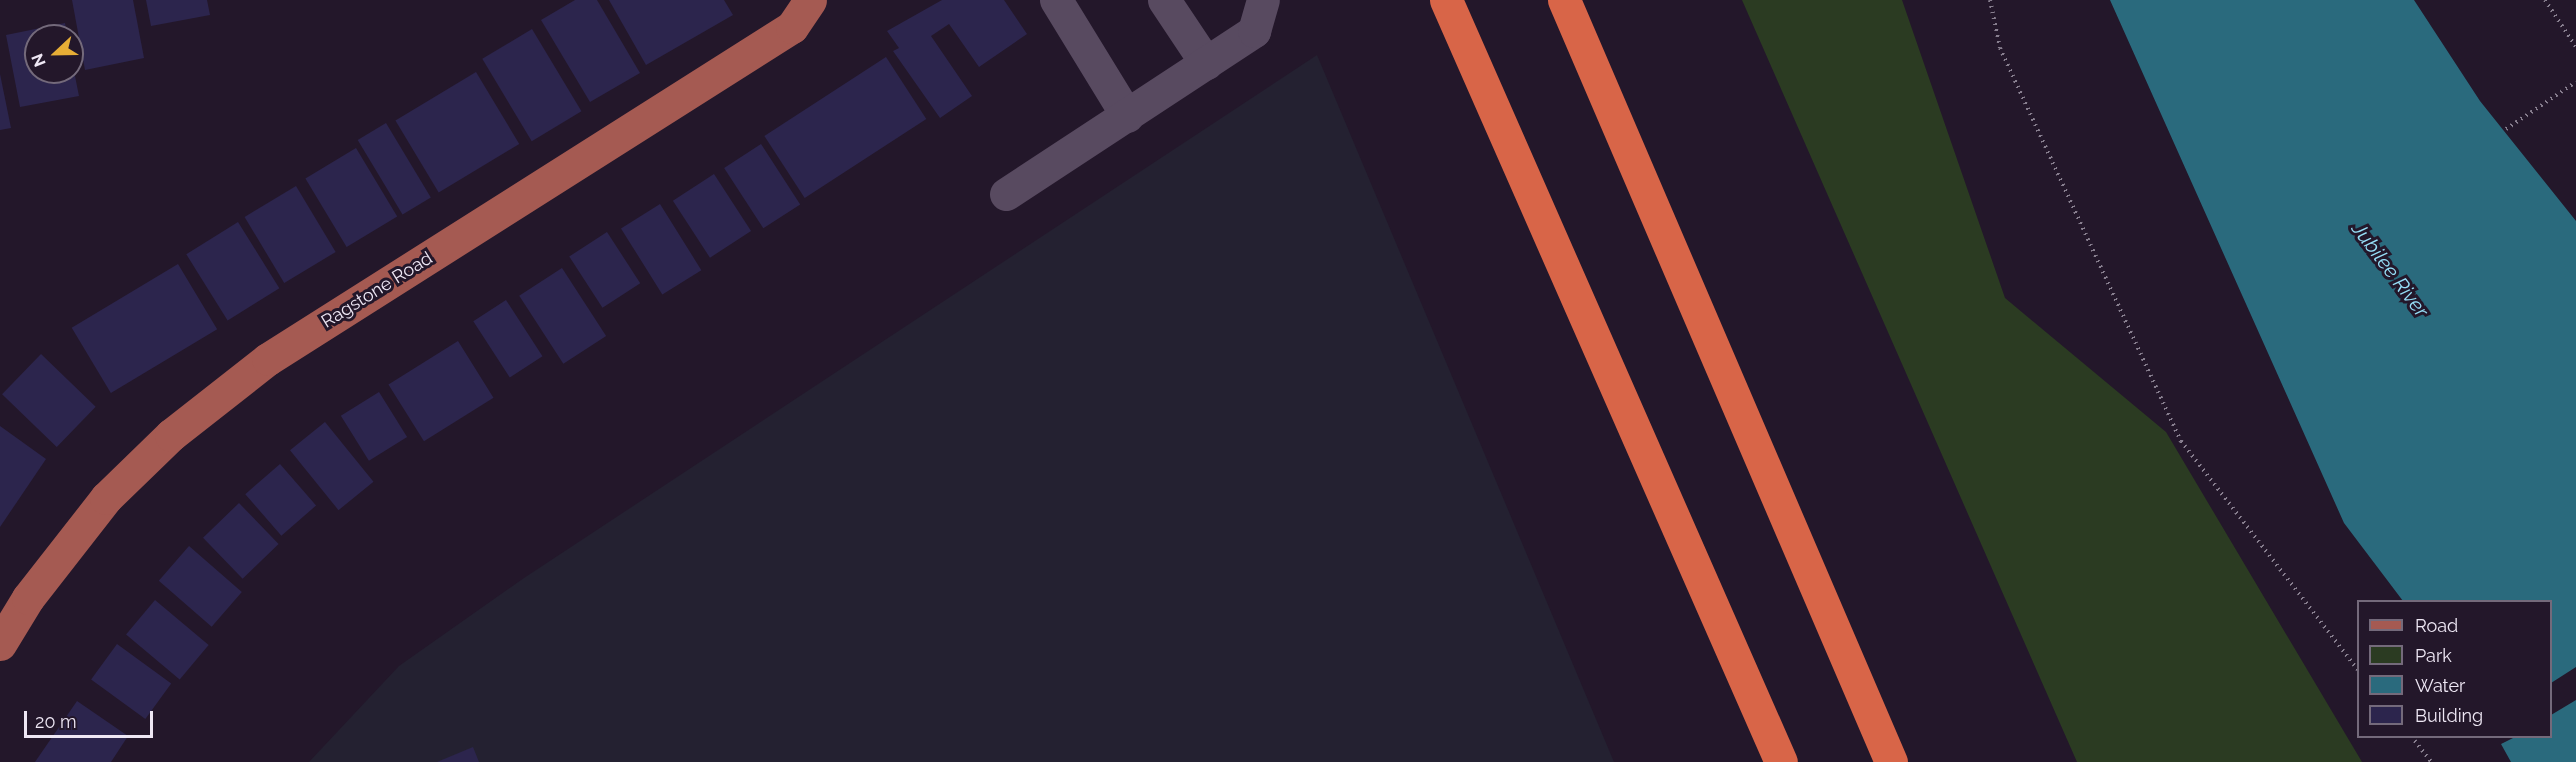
<!DOCTYPE html>
<html>
<head>
<meta charset="utf-8">
<style>
	body { margin:0 }
	#map { position:relative; width:2576px; height:762px; overflow:hidden; background:#23172a; font-family:Raleway,sans-serif }
	div>[style] { position:absolute }
	.education>* { inset:0; background:#242131 }
	.green>* { inset:0; background:#2b3b22 }
	.water>* { inset:0; background:#2a6a7d }
	.building>* { inset:0; background:#2c254d; transform-origin:0 0 }
	.path>* { height:4px; margin-top:-2px; transform-origin:0; background:repeating-linear-gradient(90deg,#887f8f 0 1.5px,transparent 0 6px) }
	.minor>* { height:33px; margin:-16.5px; padding:0 16.5px; transform-origin:16.5px; border-radius:16.5px; background:#584a60 }
	.major>* { height:33px; margin:-16.5px; padding:0 16.5px; transform-origin:16.5px; border-radius:16.5px; background:#a55a52 }
	.highway>* { height:33px; margin:-16.5px; padding:0 16.5px; transform-origin:16.5px; border-radius:16.5px; background:#d86548 }
	span { translate:-50% -50%; white-space:nowrap; text-align:center; line-height:1.15; -webkit-text-stroke:6px #23172a; paint-order:stroke }
	.street-label { font-size:18px; color:#eee7f4 }
	.water-label { font-size:20px; color:#97e1f9; font-style:italic }
	.legend { position:absolute; left:2357px; top:600px; width:195px; height:138px; box-sizing:border-box; background:#23172a; border:2px solid #746a7b; margin:0; padding:8px 10px; list-style:none; font-size:18px; color:#eee7f4 }
	.legend li { display:flex; align-items:center; gap:12px; height:30px }
	.legend b { width:30px; border:2px solid #746a7b }
	.north { position:absolute; left:24px; top:24px; width:60px; height:60px; box-sizing:border-box; background:#23172a; border:2px solid #746a7b; border-radius:50%; rotate:248deg; font-size:16px; font-weight:700; line-height:24px; text-align:center; color:#eee7f4 }
	.north::after { content:''; display:block; margin:auto; width:21px; height:27px; background:#e6ad36; clip-path:polygon(50% 0,100% 100%,50% 72%,0 100%) }
	.scale { position:absolute; left:24px; top:711px; width:129px; height:27px; box-sizing:border-box; border:3px solid #eee7f4; border-top:0; padding-left:8px; font-size:18px; line-height:21px; white-space:nowrap; color:#eee7f4; -webkit-text-stroke:4px #23172a; paint-order:stroke }
</style>
</head>
<body>
<div id="map">
	<div class="education">
		<i style="clip-path:polygon(1317px 55px,1614px 762px,309px 762px,399px 666px,524px 578px)"></i>
	</div>
	<div class="green">
		<i style="clip-path:polygon(1742px 0,1902px 0,2005px 298px,2166px 432px,2362px 762px,2077px 762px)"></i>
	</div>
	<div class="water">
		<i style="clip-path:polygon(2110px 0,2414px 0,2480px 101px,2576px 221px,2576px 667px,2551px 683px,2550px 602px,2403px 601px,2344px 523px)"></i>
		<i style="clip-path:polygon(2576px 700px,2576px 762px,2511px 762px,2501px 744px,2515px 737px,2550px 736px,2551px 715px)"></i>
	</div>
	<div class="building">
		<i style="clip-path:polygon(72px 0,133px 0,144px 58px,85px 70px)"></i>
		<i style="clip-path:polygon(146px 0,207px 0,210px 15px,151px 26px)"></i>
		<i style="clip-path:polygon(575px 0,597px 0,640px 73px,590px 102px,541px 20px)"></i>
		<i style="clip-path:polygon(609px 0,724px 0,733px 15px,646px 65px)"></i>
		<i style="clip-path:polygon(942px 0,1004px 0,1027px 34px,979px 67px,949px 24px,931px 36px,972px 96px,940px 118px,893px 51px,899px 48px,887px 31px)"></i>
		<i style="clip-path:polygon(65px 23px,67px 36px,36px 36px,36px 72px,72px 72px,73px 66px,79px 96px,20px 107px,6px 35px)"></i>
		<i style="left:532px;top:29px;width:96px;height:58px;rotate:59deg"></i>
		<i style="left:886px;top:57px;width:74px;height:145px;rotate:57deg"></i>
		<i style="left:476px;top:72px;width:84px;height:94px;rotate:59deg"></i>
		<i style="clip-path:polygon(0 74px,11px 128px,0 130px)"></i>
		<i style="left:386px;top:123px;width:87px;height:33px;rotate:59deg"></i>
		<i style="left:761px;top:144px;width:72px;height:44px;rotate:57deg"></i>
		<i style="left:356px;top:148px;width:80px;height:59px;rotate:59deg"></i>
		<i style="left:714px;top:174px;width:68px;height:49px;rotate:57deg"></i>
		<i style="left:296px;top:186px;width:77px;height:60px;rotate:59deg"></i>
		<i style="left:660px;top:204px;width:78px;height:46px;rotate:58deg"></i>
		<i style="left:238px;top:222px;width:78px;height:61px;rotate:58deg"></i>
		<i style="left:607px;top:232px;width:61px;height:45px;rotate:57deg"></i>
		<i style="left:178px;top:264px;width:76px;height:124px;rotate:59deg"></i>
		<i style="left:562px;top:268px;width:81px;height:51px;rotate:57deg"></i>
		<i style="left:506px;top:300px;width:67px;height:39px;rotate:57deg"></i>
		<i style="left:458px;top:341px;width:67px;height:82px;rotate:58deg"></i>
		<i style="left:41px;top:354px;width:76px;height:56px;rotate:44deg"></i>
		<i style="left:379px;top:392px;width:53px;height:45px;rotate:58deg"></i>
		<i style="left:325px;top:422px;width:77px;height:45px;rotate:51deg"></i>
		<i style="clip-path:polygon(0 426px,46px 459px,0 527px)"></i>
		<i style="left:280px;top:464px;width:55px;height:46px;rotate:49deg"></i>
		<i style="left:239px;top:503px;width:57px;height:50px;rotate:46deg"></i>
		<i style="left:189px;top:546px;width:70px;height:46px;rotate:41deg"></i>
		<i style="left:155px;top:600px;width:70px;height:45px;rotate:40deg"></i>
		<i style="left:117px;top:644px;width:67px;height:44px;rotate:36deg"></i>
		<i style="clip-path:polygon(77px 701px,128px 736px,111px 762px,35px 762px)"></i>
		<i style="clip-path:polygon(473px 747px,479px 762px,437px 762px)"></i>
	</div>
	<div class="path">
		<i style="left:1990px;top:0;width:49px;rotate:78.2deg"></i>
		<i style="left:2000px;top:48px;width:433px;rotate:65.3deg"></i>
		<i style="left:2181px;top:441px;width:289px;rotate:52.3deg"></i>
		<i style="left:2545px;top:0;width:56px;rotate:56.6deg"></i>
		<i style="left:2506px;top:129px;width:84px;rotate:-33.9deg"></i>
		<i style="left:2411px;top:736px;width:33px;rotate:52deg"></i>
	</div>
	<div class="minor">
		<i style="left:1056px;top:0;width:136px;rotate:58.5deg"></i>
		<i style="left:1164px;top:0;width:76px;rotate:56.3deg"></i>
		<i style="left:1006px;top:194px;width:297px;rotate:-33.3deg"></i>
		<i style="left:1254px;top:31px;width:32px;rotate:-74deg"></i>
	</div>
	<div class="major">
		<i style="left:0;top:644px;width:54px;rotate:-58.7deg"></i>
		<i style="left:28px;top:598px;width:127px;rotate:-52deg"></i>
		<i style="left:106px;top:498px;width:91px;rotate:-44.1deg"></i>
		<i style="left:171px;top:435px;width:123px;rotate:-38.1deg"></i>
		<i style="left:268px;top:359px;width:620px;rotate:-32.36deg"></i>
		<i style="left:792px;top:27px;width:32px;rotate:-56deg"></i>
	</div>
	<div class="highway">
		<i style="left:1446px;top:0;width:832px;rotate:66.27deg"></i>
		<i style="left:1564px;top:0;width:829px;rotate:66.77deg"></i>
	</div>
	<div class="street-label">
		<span style="left:377px;top:290px;rotate:-32deg">Ragstone Road</span>
	</div>
	<div class="water-label">
		<span style="left:2390px;top:270px;rotate:53deg">Jubilee River</span>
	</div>
	<ul class="legend">
	<li><b style="height:8px;background:#a55a52"></b>Road</li>
	<li><b style="height:16px;background:#2b3b22"></b>Park</li>
	<li><b style="height:16px;background:#2a6a7d"></b>Water</li>
	<li><b style="height:16px;background:#2c254d"></b>Building</li>
	</ul>
	<div class="north">N</div>
	<div class="scale">20 m</div>
</div>
</body>
</html>
